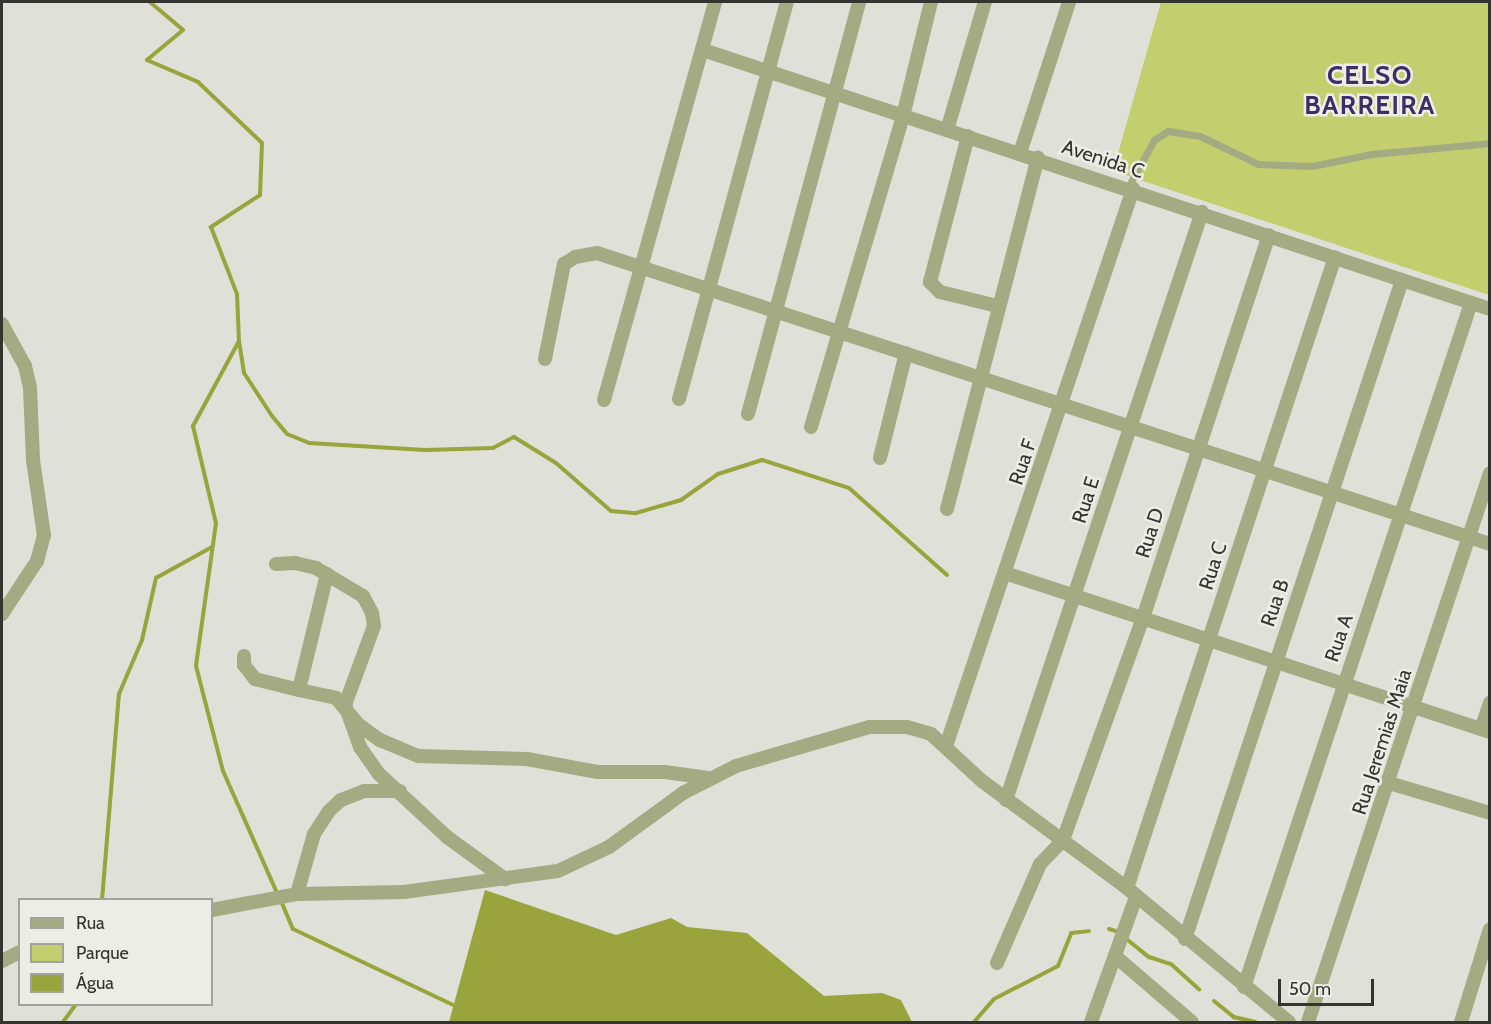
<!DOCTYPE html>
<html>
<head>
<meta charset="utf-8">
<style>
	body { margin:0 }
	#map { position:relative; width:1491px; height:1024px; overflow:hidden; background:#dfe0d8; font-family:Cabin,sans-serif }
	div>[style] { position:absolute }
	.green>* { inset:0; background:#c3cf6e }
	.water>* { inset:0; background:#99a43c }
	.stream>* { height:4px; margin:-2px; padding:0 2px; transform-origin:2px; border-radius:2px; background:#99a43c }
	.service>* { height:7px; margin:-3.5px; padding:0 3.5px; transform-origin:3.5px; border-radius:3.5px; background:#a4aa81 }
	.minor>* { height:14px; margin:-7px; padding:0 7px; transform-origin:7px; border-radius:7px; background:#a4aa81 }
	span { translate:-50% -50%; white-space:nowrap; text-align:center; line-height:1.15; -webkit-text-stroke:5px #ecede5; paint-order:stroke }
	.street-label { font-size:20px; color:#343431 }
	.district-label { font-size:26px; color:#3e2c67; font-weight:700; letter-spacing:1.5px }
	.frame { position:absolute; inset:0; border:3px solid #343431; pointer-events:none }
	.legend { position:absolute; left:18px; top:898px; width:195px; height:108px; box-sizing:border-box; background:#ecede5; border:2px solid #a2a39d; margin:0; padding:8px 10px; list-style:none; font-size:18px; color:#343431 }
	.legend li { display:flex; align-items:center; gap:12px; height:30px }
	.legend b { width:30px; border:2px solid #a2a39d }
	.scale { position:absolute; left:1278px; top:979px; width:96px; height:27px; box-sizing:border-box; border:3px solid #343431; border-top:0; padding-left:8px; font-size:18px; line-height:21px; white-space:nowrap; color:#343431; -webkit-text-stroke:4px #ecede5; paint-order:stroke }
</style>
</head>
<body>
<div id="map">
	<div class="green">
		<i style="clip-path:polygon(1161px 2px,1489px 2px,1489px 295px,1113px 171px)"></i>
	</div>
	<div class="water">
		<i style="clip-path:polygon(485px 890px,616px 935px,671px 918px,687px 927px,747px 933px,824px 996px,882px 993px,901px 1000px,912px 1022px,449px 1022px)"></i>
	</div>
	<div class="stream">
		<i style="left:150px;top:2px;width:43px;rotate:40.3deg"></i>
		<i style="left:183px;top:30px;width:47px;rotate:140.2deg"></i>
		<i style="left:147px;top:60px;width:56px;rotate:23.3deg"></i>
		<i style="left:198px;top:82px;width:88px;rotate:43.6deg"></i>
		<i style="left:262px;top:143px;width:52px;rotate:92.2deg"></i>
		<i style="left:260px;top:195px;width:59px;rotate:146.9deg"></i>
		<i style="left:211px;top:227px;width:72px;rotate:68.8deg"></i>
		<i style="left:237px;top:294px;width:47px;rotate:87.6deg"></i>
		<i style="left:239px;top:341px;width:97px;rotate:118.4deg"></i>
		<i style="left:193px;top:426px;width:100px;rotate:76.7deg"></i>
		<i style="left:216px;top:523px;width:144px;rotate:98deg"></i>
		<i style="left:196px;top:666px;width:108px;rotate:75.6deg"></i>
		<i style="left:223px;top:771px;width:136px;rotate:66.1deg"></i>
		<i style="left:239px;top:341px;width:32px;rotate:81deg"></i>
		<i style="left:244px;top:373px;width:51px;rotate:56.9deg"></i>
		<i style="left:272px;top:416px;width:23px;rotate:50deg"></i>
		<i style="left:287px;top:434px;width:24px;rotate:22deg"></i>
		<i style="left:309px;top:443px;width:116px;rotate:3.5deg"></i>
		<i style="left:425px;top:450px;width:68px;rotate:-1.7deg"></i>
		<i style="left:493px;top:448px;width:24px;rotate:-28deg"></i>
		<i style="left:514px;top:437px;width:49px;rotate:31.8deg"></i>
		<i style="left:556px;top:463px;width:73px;rotate:41.1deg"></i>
		<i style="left:611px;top:511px;width:25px;rotate:5deg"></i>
		<i style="left:636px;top:513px;width:47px;rotate:-16.1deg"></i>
		<i style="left:681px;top:500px;width:45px;rotate:-35.1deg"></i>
		<i style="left:718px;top:474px;width:46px;rotate:-17.7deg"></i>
		<i style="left:762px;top:460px;width:91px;rotate:17.8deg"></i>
		<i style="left:849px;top:488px;width:131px;rotate:41.6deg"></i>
		<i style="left:102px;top:900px;width:207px;rotate:-85.3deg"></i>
		<i style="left:119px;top:694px;width:59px;rotate:-66.9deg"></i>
		<i style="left:142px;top:640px;width:64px;rotate:-77.3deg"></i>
		<i style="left:156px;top:578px;width:64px;rotate:-29deg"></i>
		<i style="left:281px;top:901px;width:30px;rotate:67deg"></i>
		<i style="left:293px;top:929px;width:182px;rotate:25.4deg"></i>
		<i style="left:1109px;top:929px;width:10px;rotate:17deg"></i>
		<i style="left:1124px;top:937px;width:32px;rotate:39deg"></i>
		<i style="left:1149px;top:957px;width:23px;rotate:18deg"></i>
		<i style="left:1171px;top:964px;width:38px;rotate:42deg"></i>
		<i style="left:1214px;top:1001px;width:26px;rotate:39deg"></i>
		<i style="left:1234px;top:1017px;width:22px;rotate:13deg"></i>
		<i style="left:63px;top:1022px;width:22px;rotate:-54deg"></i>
		<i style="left:974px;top:1022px;width:30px;rotate:-49deg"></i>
		<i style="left:994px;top:999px;width:72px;rotate:-27.3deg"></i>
		<i style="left:1058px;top:966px;width:35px;rotate:-68deg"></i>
		<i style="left:1071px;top:933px;width:18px;rotate:-6deg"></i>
	</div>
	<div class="service">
		<i style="left:1128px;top:187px;width:54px;rotate:-61deg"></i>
		<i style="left:1154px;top:140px;width:17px;rotate:-33deg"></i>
		<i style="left:1168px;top:131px;width:32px;rotate:9deg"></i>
		<i style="left:1200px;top:136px;width:64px;rotate:25.8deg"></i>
		<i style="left:1258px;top:164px;width:54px;rotate:2.1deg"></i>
		<i style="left:1312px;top:166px;width:61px;rotate:-11.3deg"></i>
		<i style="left:1372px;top:154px;width:119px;rotate:-5.3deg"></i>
	</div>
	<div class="minor">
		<i style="left:703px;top:50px;width:829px;rotate:18.22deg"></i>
		<i style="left:947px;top:130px;width:134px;rotate:-73.5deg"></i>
		<i style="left:968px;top:136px;width:151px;rotate:104.6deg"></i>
		<i style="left:930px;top:282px;width:14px;rotate:45deg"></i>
		<i style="left:940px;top:292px;width:59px;rotate:13.8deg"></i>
		<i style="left:1020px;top:153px;width:159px;rotate:-72deg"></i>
		<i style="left:2px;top:324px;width:48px;rotate:61.3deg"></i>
		<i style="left:25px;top:366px;width:23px;rotate:77deg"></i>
		<i style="left:30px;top:388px;width:72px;rotate:87.6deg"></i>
		<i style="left:33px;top:460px;width:76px;rotate:81.7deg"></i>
		<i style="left:44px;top:535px;width:27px;rotate:105deg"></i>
		<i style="left:37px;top:561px;width:64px;rotate:123.4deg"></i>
		<i style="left:545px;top:359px;width:97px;rotate:-78.7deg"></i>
		<i style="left:564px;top:264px;width:13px;rotate:-32deg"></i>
		<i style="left:575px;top:257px;width:22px;rotate:-10deg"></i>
		<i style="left:597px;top:253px;width:939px;rotate:18.05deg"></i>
		<i style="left:679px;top:399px;width:411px;rotate:-74.8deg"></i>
		<i style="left:604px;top:400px;width:413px;rotate:-74.4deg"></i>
		<i style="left:748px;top:414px;width:427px;rotate:-74.9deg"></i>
		<i style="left:811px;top:427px;width:324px;rotate:-73.5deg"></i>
		<i style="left:903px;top:116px;width:117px;rotate:-76.2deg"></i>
		<i style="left:880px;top:458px;width:108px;rotate:-76.1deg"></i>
		<i style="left:947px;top:509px;width:363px;rotate:-75.5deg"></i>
		<i style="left:276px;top:564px;width:19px;rotate:-3deg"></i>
		<i style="left:295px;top:563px;width:22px;rotate:13deg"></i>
		<i style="left:316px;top:568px;width:55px;rotate:30.8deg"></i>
		<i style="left:363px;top:596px;width:19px;rotate:62deg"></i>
		<i style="left:372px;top:613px;width:13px;rotate:81deg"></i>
		<i style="left:374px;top:626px;width:84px;rotate:110.2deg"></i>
		<i style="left:345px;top:705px;width:45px;rotate:70.3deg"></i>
		<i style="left:360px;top:747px;width:33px;rotate:55deg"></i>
		<i style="left:379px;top:774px;width:93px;rotate:42.8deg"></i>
		<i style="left:447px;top:837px;width:72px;rotate:35.9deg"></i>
		<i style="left:1005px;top:573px;width:510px;rotate:18.15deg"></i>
		<i style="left:327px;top:574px;width:119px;rotate:103.6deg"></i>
		<i style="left:299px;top:690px;width:38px;rotate:12deg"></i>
		<i style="left:336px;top:698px;width:35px;rotate:50deg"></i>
		<i style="left:359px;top:725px;width:26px;rotate:36deg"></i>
		<i style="left:380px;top:740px;width:41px;rotate:22.8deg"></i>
		<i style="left:418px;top:756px;width:109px;rotate:1.6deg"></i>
		<i style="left:527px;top:759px;width:72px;rotate:10.4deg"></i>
		<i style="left:598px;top:772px;width:67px"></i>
		<i style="left:665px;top:772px;width:43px;rotate:7.9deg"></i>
		<i style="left:244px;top:656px;width:9px;rotate:90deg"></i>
		<i style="left:244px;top:665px;width:18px;rotate:52deg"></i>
		<i style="left:255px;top:679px;width:45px;rotate:14deg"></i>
		<i style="left:1481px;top:729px;width:28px;rotate:-71deg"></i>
		<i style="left:946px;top:746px;width:588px;rotate:-71.44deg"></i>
		<i style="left:1389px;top:783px;width:105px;rotate:16.5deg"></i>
		<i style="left:1006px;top:800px;width:620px;rotate:-71.57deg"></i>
		<i style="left:1127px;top:888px;width:664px;rotate:-71.76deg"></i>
		<i style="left:297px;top:894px;width:62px;rotate:-74.2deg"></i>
		<i style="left:314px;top:834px;width:27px;rotate:-57deg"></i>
		<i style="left:329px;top:811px;width:16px;rotate:-43deg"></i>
		<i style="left:341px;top:800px;width:25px;rotate:-21deg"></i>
		<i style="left:364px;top:791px;width:36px"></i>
		<i style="left:212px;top:910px;width:86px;rotate:-10.7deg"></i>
		<i style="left:297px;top:894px;width:107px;rotate:-1.1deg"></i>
		<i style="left:404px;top:892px;width:155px;rotate:-7.8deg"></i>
		<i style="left:558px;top:871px;width:56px;rotate:-25.2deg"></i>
		<i style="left:609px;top:847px;width:92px;rotate:-36.1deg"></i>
		<i style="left:683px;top:793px;width:59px;rotate:-27deg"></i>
		<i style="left:736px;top:766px;width:139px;rotate:-16.3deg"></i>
		<i style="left:869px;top:727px;width:38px"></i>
		<i style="left:907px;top:727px;width:25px;rotate:16deg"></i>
		<i style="left:931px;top:734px;width:69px;rotate:42.7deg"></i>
		<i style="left:982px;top:781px;width:180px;rotate:36.4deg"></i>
		<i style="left:1127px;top:888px;width:210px;rotate:39.6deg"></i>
		<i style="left:1185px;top:939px;width:694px;rotate:-71.77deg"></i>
		<i style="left:1115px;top:956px;width:101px;rotate:40.6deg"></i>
		<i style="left:2px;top:961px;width:20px;rotate:-27deg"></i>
		<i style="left:997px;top:963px;width:108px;rotate:-66.5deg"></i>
		<i style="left:1040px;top:864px;width:33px;rotate:-46deg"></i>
		<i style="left:1063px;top:840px;width:236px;rotate:-70.2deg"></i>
		<i style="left:1143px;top:618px;width:403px;rotate:-71.8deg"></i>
		<i style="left:1244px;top:987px;width:721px;rotate:-71.64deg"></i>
		<i style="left:1091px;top:1022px;width:133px;rotate:-70.2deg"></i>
		<i style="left:1308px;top:1022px;width:578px;rotate:-71.66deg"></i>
		<i style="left:1461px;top:1022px;width:97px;rotate:-72.7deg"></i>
	</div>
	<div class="street-label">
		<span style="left:1103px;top:159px;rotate:18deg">Avenida C</span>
		<span style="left:1023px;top:462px;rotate:-71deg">Rua F</span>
		<span style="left:1086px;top:500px;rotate:-72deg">Rua E</span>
		<span style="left:1150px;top:533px;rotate:-72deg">Rua D</span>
		<span style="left:1213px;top:566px;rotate:-72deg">Rua C</span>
		<span style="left:1275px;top:603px;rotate:-71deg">Rua B</span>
		<span style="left:1339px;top:638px;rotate:-71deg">Rua A</span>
		<span style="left:1382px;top:742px;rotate:-72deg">Rua Jeremias Maia</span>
	</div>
	<div class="district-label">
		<span style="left:1370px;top:91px">CELSO<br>BARREIRA</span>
	</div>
	<div class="frame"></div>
	<ul class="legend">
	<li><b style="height:8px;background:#a4aa81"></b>Rua</li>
	<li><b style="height:16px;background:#c3cf6e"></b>Parque</li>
	<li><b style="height:16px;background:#99a43c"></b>Água</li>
	</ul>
	<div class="scale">50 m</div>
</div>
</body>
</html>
